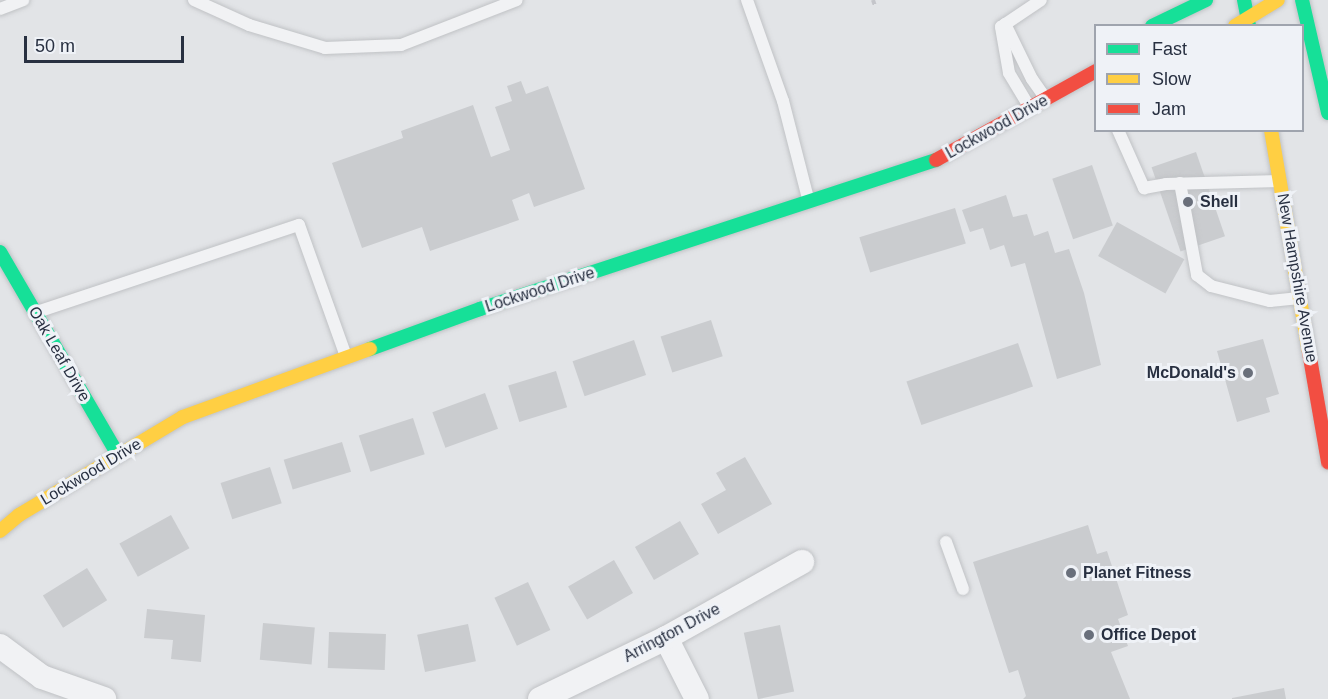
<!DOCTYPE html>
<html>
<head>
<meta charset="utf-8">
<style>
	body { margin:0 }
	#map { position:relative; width:1328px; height:699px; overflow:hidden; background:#e2e4e7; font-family:Helvetica,sans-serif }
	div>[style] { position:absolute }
	.building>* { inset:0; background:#cacccf; transform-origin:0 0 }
	.path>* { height:4px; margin-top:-2px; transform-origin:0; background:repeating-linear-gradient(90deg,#c4c5ca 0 4.5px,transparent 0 9px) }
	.roads { filter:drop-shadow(0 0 2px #c0c2c5) drop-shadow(0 0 2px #c0c2c5) }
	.lane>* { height:12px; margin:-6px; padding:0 6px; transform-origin:6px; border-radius:6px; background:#f1f2f4 }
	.street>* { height:24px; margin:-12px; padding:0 12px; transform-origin:12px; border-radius:12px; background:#f1f2f4 }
	.fast>* { height:14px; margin:-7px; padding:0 7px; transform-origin:7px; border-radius:7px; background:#16e098 }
	.slow>* { height:14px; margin:-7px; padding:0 7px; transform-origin:7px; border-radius:7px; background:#ffcf43 }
	.jam>* { height:14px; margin:-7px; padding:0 7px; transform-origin:7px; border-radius:7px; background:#f24e42 }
	.dots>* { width:16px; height:16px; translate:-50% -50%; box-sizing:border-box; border:3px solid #eff2f7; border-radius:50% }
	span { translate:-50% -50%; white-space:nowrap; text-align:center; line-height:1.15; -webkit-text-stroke:6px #eff2f7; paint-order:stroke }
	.street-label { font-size:16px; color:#283041 }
	.poi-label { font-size:16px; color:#283041; font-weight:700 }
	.left { translate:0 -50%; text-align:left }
	.right { translate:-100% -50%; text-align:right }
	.legend { position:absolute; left:1094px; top:24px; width:210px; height:108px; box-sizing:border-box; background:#eff2f7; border:2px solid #9fa4ae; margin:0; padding:8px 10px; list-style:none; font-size:18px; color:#283041 }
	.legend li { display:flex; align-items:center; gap:12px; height:30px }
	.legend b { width:30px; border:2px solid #9fa4ae }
	.scale { position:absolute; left:24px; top:36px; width:160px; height:27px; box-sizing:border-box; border:3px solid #283041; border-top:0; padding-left:8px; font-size:18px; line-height:21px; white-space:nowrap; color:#283041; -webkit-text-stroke:4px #eff2f7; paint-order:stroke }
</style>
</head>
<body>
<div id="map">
	<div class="building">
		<i style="clip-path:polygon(521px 81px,526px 94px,548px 86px,585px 189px,534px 207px,529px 193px,512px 200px,519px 220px,430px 251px,422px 227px,362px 248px,332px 163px,403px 138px,401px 131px,473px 105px,491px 157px,510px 150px,495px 107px,512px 101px,507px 86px)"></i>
		<i style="left:1196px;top:152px;width:89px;height:47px;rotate:71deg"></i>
		<i style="left:1092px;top:165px;width:64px;height:42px;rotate:71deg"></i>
		<i style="clip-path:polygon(1006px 195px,1013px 217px,1027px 214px,1034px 236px,1048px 231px,1055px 253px,1069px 249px,1084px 293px,1101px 365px,1057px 379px,1025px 263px,1011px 267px,1004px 245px,990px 250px,983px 228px,970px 232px,962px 210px)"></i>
		<i style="left:955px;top:208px;width:37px;height:100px;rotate:73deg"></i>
		<i style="left:1117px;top:222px;width:77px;height:39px;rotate:29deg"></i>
		<i style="left:711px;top:320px;width:38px;height:53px;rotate:72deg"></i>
		<i style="clip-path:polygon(1263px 339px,1279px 394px,1266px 398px,1270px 412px,1237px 422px,1217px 351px)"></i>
		<i style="left:634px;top:340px;width:37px;height:65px;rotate:71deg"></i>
		<i style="left:1018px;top:343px;width:46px;height:118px;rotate:71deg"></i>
		<i style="left:556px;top:371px;width:38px;height:50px;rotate:73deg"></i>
		<i style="left:485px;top:393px;width:38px;height:56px;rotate:70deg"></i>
		<i style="left:413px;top:418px;width:38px;height:57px;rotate:72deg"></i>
		<i style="left:342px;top:442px;width:31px;height:61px;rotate:73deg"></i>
		<i style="clip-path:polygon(745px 457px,772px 504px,718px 534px,701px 504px,726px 490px,716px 473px)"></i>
		<i style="left:270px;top:467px;width:38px;height:52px;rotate:72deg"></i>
		<i style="left:171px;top:515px;width:38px;height:59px;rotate:61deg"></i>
		<i style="left:680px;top:521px;width:38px;height:52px;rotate:60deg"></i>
		<i style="clip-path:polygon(1088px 525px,1097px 554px,1107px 551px,1128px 615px,1118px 619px,1128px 646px,1111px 652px,1130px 699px,1023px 699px,1026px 696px,1018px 670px,1009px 673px,973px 562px)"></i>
		<i style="left:614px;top:560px;width:38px;height:53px;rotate:60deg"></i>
		<i style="left:87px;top:568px;width:38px;height:52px;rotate:58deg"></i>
		<i style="left:528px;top:582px;width:53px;height:37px;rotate:65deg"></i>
		<i style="clip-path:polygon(147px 609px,205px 615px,201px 662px,171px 659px,173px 640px,144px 638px)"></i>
		<i style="left:263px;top:623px;width:52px;height:37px;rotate:5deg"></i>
		<i style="left:468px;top:624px;width:38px;height:52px;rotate:78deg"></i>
		<i style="left:780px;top:625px;width:68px;height:37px;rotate:78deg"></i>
		<i style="left:329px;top:632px;width:57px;height:36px;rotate:2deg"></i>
		<i style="clip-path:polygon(1284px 688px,1286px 699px,1232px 699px,1232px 698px)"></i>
	</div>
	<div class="path">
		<i style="left:873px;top:0;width:6px;rotate:72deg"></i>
	</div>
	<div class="roads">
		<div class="lane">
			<i style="left:194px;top:0;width:60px;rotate:24.4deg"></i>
			<i style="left:249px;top:25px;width:79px;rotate:16.8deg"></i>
			<i style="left:325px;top:48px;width:76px;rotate:-2.3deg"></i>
			<i style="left:401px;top:45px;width:124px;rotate:-21.2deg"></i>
			<i style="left:747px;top:0;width:107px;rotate:70.4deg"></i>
			<i style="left:783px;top:101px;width:104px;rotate:75.6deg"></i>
			<i style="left:0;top:9px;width:25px;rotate:-21deg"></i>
			<i style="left:1005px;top:24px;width:61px;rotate:63.9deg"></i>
			<i style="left:1032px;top:79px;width:24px;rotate:55deg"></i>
			<i style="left:1030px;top:108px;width:41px;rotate:-121deg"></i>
			<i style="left:1009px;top:73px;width:47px;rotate:-99.9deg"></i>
			<i style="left:1001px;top:27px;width:48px;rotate:-34deg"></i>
			<i style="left:1118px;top:130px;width:64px;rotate:65.9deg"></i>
			<i style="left:1144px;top:188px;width:22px;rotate:-10deg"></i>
			<i style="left:1166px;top:184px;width:114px;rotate:-1.5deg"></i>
			<i style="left:1180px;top:183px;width:94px;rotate:79.5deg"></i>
			<i style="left:1197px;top:275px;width:18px;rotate:38deg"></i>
			<i style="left:1211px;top:286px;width:61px;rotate:14.3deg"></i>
			<i style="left:1270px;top:301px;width:27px;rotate:-6deg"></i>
			<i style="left:37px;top:312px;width:276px;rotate:-18.4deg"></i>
			<i style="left:299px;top:225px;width:139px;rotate:70.3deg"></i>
			<i style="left:946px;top:542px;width:50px;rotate:70.1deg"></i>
		</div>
		<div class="street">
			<i style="left:666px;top:638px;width:68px;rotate:63.1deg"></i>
			<i style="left:0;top:646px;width:52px;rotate:36.4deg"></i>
			<i style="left:42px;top:677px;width:66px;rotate:19.5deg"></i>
			<i style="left:540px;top:699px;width:140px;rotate:-25.8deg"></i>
			<i style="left:666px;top:638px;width:156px;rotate:-29.2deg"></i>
		</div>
		<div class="fast">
			<i style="left:1244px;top:0;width:26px;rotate:79deg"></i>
			<i style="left:1302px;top:0;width:116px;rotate:77deg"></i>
			<i style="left:1152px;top:26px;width:60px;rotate:-25.7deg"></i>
			<i style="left:0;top:252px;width:235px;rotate:59.8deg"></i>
			<i style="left:370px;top:349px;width:117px;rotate:-20deg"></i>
			<i style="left:480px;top:309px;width:480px;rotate:-18.1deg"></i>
		</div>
		<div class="slow">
			<i style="left:1235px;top:26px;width:50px;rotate:-31.2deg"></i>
			<i style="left:1271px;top:130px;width:225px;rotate:80.3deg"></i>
			<i style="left:0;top:531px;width:25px;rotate:-40deg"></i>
			<i style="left:19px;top:515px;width:191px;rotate:-30.9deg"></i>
			<i style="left:183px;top:417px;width:199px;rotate:-20deg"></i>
		</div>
		<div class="jam">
			<i style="left:936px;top:160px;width:183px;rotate:-29.1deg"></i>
			<i style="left:1309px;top:352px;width:112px;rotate:80.2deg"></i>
		</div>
	</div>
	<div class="dots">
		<i style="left:1188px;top:202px;background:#696f7b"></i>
		<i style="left:1248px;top:373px;background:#696f7b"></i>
		<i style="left:1071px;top:573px;background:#696f7b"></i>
		<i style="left:1089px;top:635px;background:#696f7b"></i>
	</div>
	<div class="street-label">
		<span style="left:997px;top:127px;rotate:-29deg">Lockwood Drive</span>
		<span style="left:1297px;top:278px;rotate:80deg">New Hampshire Avenue</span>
		<span style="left:540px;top:290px;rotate:-18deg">Lockwood Drive</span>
		<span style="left:59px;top:354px;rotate:60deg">Oak Leaf Drive</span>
		<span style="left:91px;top:472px;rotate:-31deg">Lockwood Drive</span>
		<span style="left:672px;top:633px;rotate:-28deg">Arrington Drive</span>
	</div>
	<div class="poi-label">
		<span class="left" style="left:1200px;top:202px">Shell</span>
		<span class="right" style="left:1236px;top:373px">McDonald's</span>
		<span class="left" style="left:1083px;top:573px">Planet Fitness</span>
		<span class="left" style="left:1101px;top:635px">Office Depot</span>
	</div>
	<ul class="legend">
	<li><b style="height:8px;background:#16e098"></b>Fast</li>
	<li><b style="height:8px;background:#ffcf43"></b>Slow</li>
	<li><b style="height:8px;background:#f24e42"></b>Jam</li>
	</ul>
	<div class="scale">50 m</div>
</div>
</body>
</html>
